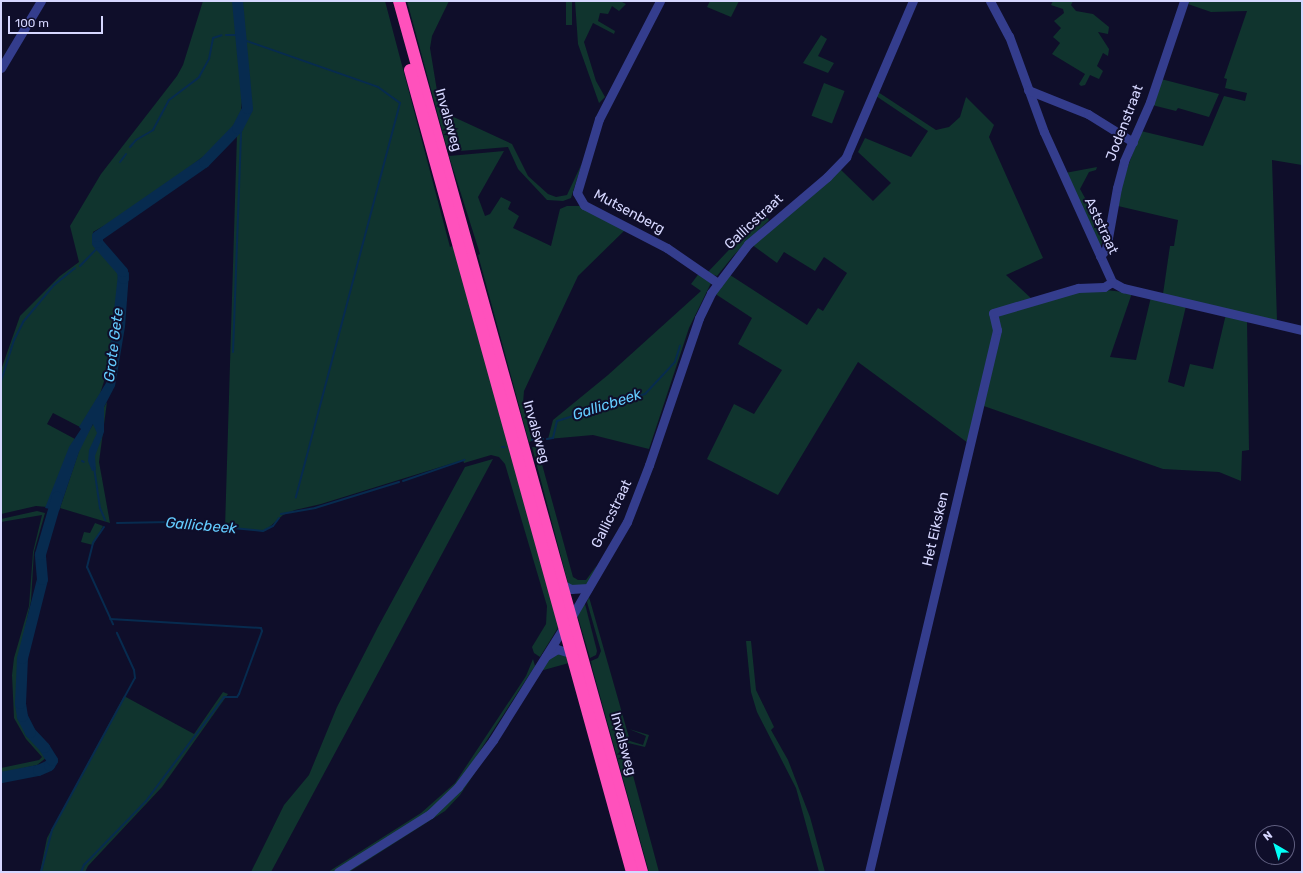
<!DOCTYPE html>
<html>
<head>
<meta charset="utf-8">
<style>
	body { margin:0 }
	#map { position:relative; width:1303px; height:873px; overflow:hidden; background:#0f0e2a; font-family:Rubik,sans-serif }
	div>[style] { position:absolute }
	.green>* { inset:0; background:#10342e; transform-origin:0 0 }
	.water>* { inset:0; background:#072b4f }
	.stream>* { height:2px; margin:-1px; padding:0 1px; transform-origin:1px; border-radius:1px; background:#072b4f }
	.river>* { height:11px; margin:-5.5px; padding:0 5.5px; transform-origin:5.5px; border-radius:5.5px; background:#072b4f }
	.minor>* { height:9px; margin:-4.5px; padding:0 4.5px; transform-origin:4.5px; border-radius:4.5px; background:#343d8d }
	.highway>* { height:12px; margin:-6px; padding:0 6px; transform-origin:6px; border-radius:6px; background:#ff51bc }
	span { translate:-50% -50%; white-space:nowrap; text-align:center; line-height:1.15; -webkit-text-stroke:4px #0f0e2a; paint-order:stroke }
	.street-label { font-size:14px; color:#d6d7ff }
	.water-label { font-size:15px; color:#64ccff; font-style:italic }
	.frame { position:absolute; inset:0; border:2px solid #d6d7ff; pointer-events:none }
	.north { position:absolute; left:1255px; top:825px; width:40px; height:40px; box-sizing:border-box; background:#0f0e2a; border:1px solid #5f5e7f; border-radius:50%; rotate:322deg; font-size:11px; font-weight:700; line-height:16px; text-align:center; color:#d6d7ff }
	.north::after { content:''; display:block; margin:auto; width:14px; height:18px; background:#02fff6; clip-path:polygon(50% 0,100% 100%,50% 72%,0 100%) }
	.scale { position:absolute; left:8px; top:16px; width:95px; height:18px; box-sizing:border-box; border:2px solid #d6d7ff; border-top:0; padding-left:5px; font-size:12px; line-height:14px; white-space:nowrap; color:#d6d7ff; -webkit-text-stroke:3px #0f0e2a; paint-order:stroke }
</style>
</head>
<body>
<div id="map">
	<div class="green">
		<i style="clip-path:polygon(203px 1px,233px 1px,242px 101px,240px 118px,219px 144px,204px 156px,135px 208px,93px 232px,93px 242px,120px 273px,112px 356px,100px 394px,80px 427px,53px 413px,47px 424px,75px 439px,47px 507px,36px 506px,1px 514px,1px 370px,20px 316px,60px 276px,79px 262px,70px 226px,101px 174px,177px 76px,183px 65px)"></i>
		<i style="clip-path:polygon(240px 1px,385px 1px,450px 247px,453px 246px,559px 626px,540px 657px,534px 653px,532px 647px,546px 624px,547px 606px,505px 464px,499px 457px,491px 455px,464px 463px,463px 460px,321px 504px,295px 510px,283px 515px,265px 531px,225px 528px,237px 134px,250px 108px)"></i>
		<i style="clip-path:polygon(407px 1px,449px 1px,432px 36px,430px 48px,437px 91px,445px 113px,512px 144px,528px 176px,548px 194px,556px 197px,567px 195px,582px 163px,571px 198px,563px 201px,547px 200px,518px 169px,508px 147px,448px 152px)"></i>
		<i style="left:566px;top:1px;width:6px;height:24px"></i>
		<i style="clip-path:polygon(575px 1px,620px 1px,626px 4px,619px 11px,612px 6px,608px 14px,600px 13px,598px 21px,615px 31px,614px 34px,593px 23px,584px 42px,596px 81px,605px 97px,599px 103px,578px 44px)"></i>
		<i style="clip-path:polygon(710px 1px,739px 1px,731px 17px,707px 7px)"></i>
		<i style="clip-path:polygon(1053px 1px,1073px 1px,1071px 5px,1076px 11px,1093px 14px,1109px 27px,1108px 34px,1098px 32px,1109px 49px,1108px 56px,1103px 53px,1097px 66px,1103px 71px,1099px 79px,1090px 75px,1085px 85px,1081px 86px,1079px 84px,1085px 74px,1052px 54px,1060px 43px,1053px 37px,1061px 28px,1054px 21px,1064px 13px,1063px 9px,1051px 5px)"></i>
		<i style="clip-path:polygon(1189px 1px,1302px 1px,1302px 165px,1272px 160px,1277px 321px,1163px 294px,1170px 246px,1174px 246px,1178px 220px,1118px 206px,1124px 177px,1141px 131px,1203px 146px,1224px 96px,1245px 101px,1247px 93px,1225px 88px,1227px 79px,1224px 78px,1247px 11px,1211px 12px,1188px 4px)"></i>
		<i style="clip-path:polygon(821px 35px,827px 39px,818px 56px,834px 63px,828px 73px,803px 63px)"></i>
		<i style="clip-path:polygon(1161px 79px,1219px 94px,1209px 117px,1178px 108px,1176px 111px,1152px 105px)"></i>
		<i style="left:824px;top:83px;width:22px;height:35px;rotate:21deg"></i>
		<i style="clip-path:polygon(878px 92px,936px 130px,949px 127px,960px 117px,966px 97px,994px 125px,989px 137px,1043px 258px,1006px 275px,1033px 300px,991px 311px,994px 328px,968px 443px,858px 362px,778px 495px,707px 459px,734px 404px,754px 414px,782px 370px,738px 344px,752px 318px,714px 293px,727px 273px,807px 325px,818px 308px,823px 311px,847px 273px,824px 257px,815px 271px,784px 252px,777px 263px,751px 244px,840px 169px,873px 201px,891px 183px,858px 152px,865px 138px,911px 157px,928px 131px,876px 96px)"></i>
		<i style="clip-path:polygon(504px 151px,478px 197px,485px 216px,490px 214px,501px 197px,511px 202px,508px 209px,519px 216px,513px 228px,551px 246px,560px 209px,567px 206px,582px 206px,626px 229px,578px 276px,524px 391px,523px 403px,532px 441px,529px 442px,478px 255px,480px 254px,449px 156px)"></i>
		<i style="clip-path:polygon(1097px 167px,1096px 170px,1089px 172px,1080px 189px,1095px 216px,1094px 228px,1107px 229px,1100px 248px,1065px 173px)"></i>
		<i style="clip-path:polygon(764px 213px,769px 220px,734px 255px,717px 276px,707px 273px)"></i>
		<i style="clip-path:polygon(700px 272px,712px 281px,689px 328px,649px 449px,593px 435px,548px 439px,553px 420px,608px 375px,701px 291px,691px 284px)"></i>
		<i style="clip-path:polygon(1097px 289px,1132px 293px,1110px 357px,1136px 360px,1151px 297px,1186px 306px,1168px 382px,1184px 387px,1190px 364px,1213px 369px,1226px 314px,1247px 321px,1249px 450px,1242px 451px,1241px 481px,1219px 472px,1163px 469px,981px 405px,998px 315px,1077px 291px)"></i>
		<i style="clip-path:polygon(107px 402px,99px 462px,110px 523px,60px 508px,82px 442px)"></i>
		<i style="clip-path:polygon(537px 446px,573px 577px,578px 580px,586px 580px,597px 565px,587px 585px,571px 586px,568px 583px,532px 447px)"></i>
		<i style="clip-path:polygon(493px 459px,271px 872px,251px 872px,284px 805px,309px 775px,337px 707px,378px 627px,465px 467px)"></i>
		<i style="clip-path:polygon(37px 511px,45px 513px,34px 552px,31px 601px,17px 666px,17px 710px,23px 727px,47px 757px,37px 765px,1px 773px,1px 768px,39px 760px,42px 757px,26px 739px,14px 718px,12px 675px,14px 658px,29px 606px,33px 552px,42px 515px,1px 522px,1px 519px)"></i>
		<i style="clip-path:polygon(95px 523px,103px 526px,93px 545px,81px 542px,84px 532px,90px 533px)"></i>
		<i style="clip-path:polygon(589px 597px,630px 741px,643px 745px,646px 736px,629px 729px,649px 735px,645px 747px,624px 742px,659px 872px,649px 872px,592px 667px,591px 661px,598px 658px,601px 651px,587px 602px)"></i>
		<i style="clip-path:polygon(584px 600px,597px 651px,596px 655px,590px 658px,577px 614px)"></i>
		<i style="clip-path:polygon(746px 641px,751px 641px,756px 690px,774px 727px,771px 730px,788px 760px,810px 817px,825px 872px,819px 872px,796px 788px,757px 712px,751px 692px)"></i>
		<i style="clip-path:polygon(552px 653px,565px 653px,569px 663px,540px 671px)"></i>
		<i style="clip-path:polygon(533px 659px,535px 666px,461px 780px,425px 815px,333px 872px,328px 872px,421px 813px,455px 783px,526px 676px)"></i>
		<i style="clip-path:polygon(223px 692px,228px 694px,162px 787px,88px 866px,85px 872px,40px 872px,47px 838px,124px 696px,194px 734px)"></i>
		<i style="clip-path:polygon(492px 747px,460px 795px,445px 811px,349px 872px,343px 872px,410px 831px)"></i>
	</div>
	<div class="water">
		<i style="clip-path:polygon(121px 262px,129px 273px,125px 327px,115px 386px,104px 407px,104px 432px,95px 456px,96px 470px,92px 471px,88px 461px,89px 450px,97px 433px,93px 424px,79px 452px,59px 511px,45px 508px,69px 447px,81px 429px,79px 427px,106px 383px,118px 274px,114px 269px)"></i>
	</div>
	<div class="stream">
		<i style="left:226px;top:35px;width:14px"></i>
		<i style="left:241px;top:39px;width:145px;rotate:19.3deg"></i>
		<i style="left:378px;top:87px;width:27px;rotate:36deg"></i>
		<i style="left:400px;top:103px;width:408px;rotate:104.8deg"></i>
		<i style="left:130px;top:147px;width:9px;rotate:-49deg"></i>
		<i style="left:136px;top:140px;width:20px;rotate:-30deg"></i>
		<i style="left:153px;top:130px;width:34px;rotate:-62deg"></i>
		<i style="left:169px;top:100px;width:38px;rotate:-37deg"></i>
		<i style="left:199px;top:77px;width:21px;rotate:-61deg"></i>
		<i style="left:209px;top:59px;width:21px;rotate:-79deg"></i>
		<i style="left:213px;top:38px;width:9px;rotate:-18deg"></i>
		<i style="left:120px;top:162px;width:10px;rotate:-53deg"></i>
		<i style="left:80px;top:266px;width:29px;rotate:-46deg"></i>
		<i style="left:233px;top:352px;width:219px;rotate:-87.9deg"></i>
		<i style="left:241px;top:133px;width:6px;rotate:-129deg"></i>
		<i style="left:1px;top:381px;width:43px;rotate:-72.4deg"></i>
		<i style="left:14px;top:340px;width:20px;rotate:-63deg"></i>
		<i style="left:23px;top:322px;width:48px;rotate:-50deg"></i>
		<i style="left:54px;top:285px;width:27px;rotate:-39deg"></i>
		<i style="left:547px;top:439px;width:6px;rotate:-9deg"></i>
		<i style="left:553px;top:438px;width:17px;rotate:-77deg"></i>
		<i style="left:557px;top:421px;width:92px;rotate:-17.1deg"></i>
		<i style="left:645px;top:394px;width:44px;rotate:-46.8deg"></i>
		<i style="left:675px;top:362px;width:17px;rotate:-73deg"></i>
		<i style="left:532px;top:440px;width:11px;rotate:-5deg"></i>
		<i style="left:502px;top:447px;width:3px"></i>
		<i style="left:82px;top:461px;width:2px;rotate:27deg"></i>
		<i style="left:94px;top:467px;width:41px;rotate:81.7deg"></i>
		<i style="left:100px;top:508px;width:13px;rotate:67deg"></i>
		<i style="left:403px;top:481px;width:65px;rotate:-19deg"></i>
		<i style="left:281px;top:514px;width:35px;rotate:-10deg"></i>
		<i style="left:315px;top:508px;width:88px;rotate:-17.2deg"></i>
		<i style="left:117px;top:523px;width:53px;rotate:-1.1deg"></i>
		<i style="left:170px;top:522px;width:93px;rotate:5.5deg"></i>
		<i style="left:263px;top:531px;width:11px;rotate:-27deg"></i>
		<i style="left:273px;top:526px;width:10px;rotate:-53deg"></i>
		<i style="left:104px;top:527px;width:19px;rotate:125deg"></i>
		<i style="left:93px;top:543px;width:25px;rotate:104deg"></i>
		<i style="left:87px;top:567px;width:63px;rotate:65.5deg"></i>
		<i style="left:41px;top:872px;width:43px;rotate:-75.3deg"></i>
		<i style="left:52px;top:830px;width:173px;rotate:-61.4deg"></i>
		<i style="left:135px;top:678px;width:8px;rotate:-97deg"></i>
		<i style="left:134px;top:670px;width:41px;rotate:-114.7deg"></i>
		<i style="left:81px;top:872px;width:8px;rotate:-67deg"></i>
		<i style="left:84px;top:865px;width:89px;rotate:-45.9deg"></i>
		<i style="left:146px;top:801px;width:130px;rotate:-53.1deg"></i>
		<i style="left:224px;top:697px;width:13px"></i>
		<i style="left:237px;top:697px;width:4px;rotate:-56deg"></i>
		<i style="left:239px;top:694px;width:67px;rotate:-69.9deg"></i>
		<i style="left:262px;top:631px;width:3px;rotate:-108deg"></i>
		<i style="left:261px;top:628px;width:151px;rotate:-176.6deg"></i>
	</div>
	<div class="river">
		<i style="left:123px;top:278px;width:7px;rotate:-98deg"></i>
		<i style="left:122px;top:271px;width:38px;rotate:-131deg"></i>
		<i style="left:97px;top:242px;width:6px;rotate:-90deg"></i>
		<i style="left:97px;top:236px;width:130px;rotate:-34.7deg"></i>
		<i style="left:204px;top:162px;width:47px;rotate:-45.9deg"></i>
		<i style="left:237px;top:128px;width:22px;rotate:-63deg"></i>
		<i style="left:247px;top:108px;width:107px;rotate:-95.3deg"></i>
		<i style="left:1px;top:777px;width:38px;rotate:-11deg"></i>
		<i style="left:38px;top:770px;width:12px;rotate:-24deg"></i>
		<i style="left:49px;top:765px;width:6px;rotate:-59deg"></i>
		<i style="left:52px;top:760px;width:15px;rotate:-122deg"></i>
		<i style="left:44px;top:747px;width:21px;rotate:-133deg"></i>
		<i style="left:30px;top:732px;width:18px;rotate:-117deg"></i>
		<i style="left:22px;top:716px;width:13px;rotate:-99deg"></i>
		<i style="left:20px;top:703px;width:45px;rotate:-87.5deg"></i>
		<i style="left:22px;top:658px;width:81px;rotate:-75.8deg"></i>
		<i style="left:42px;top:579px;width:25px;rotate:-95deg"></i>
		<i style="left:40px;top:554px;width:60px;rotate:-73.7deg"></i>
	</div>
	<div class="minor">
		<i style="left:660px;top:1px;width:133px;rotate:117.3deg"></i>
		<i style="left:599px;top:119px;width:77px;rotate:106.6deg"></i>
		<i style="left:577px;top:193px;width:14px;rotate:60deg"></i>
		<i style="left:584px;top:205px;width:93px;rotate:27.4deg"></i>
		<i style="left:667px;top:248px;width:62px;rotate:34.5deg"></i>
		<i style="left:990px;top:1px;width:40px;rotate:62deg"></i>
		<i style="left:1009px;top:36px;width:102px;rotate:70deg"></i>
		<i style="left:1044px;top:132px;width:165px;rotate:65.6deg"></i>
		<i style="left:1112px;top:282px;width:13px;rotate:29deg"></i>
		<i style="left:1123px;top:288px;width:184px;rotate:13.2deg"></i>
		<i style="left:1px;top:68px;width:78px;rotate:-59.2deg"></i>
		<i style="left:1028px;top:90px;width:65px;rotate:21.8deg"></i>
		<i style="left:1088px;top:114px;width:53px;rotate:31.9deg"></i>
		<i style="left:1100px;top:256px;width:9px;rotate:-49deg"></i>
		<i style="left:1106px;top:249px;width:62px;rotate:-79.8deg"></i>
		<i style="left:1117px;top:188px;width:28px;rotate:-75deg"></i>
		<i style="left:1124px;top:161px;width:64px;rotate:-66.2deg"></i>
		<i style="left:1150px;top:102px;width:107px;rotate:-71.4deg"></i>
		<i style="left:563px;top:585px;width:9px;rotate:27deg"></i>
		<i style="left:571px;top:589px;width:17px;rotate:-3deg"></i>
		<i style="left:572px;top:616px;width:109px;rotate:-59.7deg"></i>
		<i style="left:627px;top:522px;width:61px;rotate:-68.9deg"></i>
		<i style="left:649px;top:465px;width:155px;rotate:-71.2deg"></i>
		<i style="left:699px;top:318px;width:28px;rotate:-64deg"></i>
		<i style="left:711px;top:293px;width:61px;rotate:-52.9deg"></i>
		<i style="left:748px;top:244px;width:104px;rotate:-40.3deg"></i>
		<i style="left:827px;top:177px;width:28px;rotate:-46deg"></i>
		<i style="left:846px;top:157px;width:170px;rotate:-66.8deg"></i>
		<i style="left:546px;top:656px;width:13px;rotate:-32deg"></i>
		<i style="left:557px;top:649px;width:17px;rotate:17deg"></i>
		<i style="left:338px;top:872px;width:109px;rotate:-32.2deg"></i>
		<i style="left:430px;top:814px;width:39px;rotate:-44deg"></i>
		<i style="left:458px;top:787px;width:59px;rotate:-53.3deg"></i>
		<i style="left:493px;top:740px;width:136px;rotate:-57.9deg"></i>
		<i style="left:869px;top:872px;width:557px;rotate:-76.71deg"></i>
		<i style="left:997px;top:330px;width:17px;rotate:-103deg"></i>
		<i style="left:993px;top:313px;width:89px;rotate:-16.4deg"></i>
		<i style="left:1078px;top:288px;width:26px;rotate:-2deg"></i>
		<i style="left:1104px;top:287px;width:9px;rotate:-32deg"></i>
	</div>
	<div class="highway">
		<i style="left:399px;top:1px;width:904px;rotate:74.41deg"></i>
		<i style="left:410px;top:70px;width:832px;rotate:74.53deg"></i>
	</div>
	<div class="street-label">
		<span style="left:448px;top:120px;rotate:74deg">Invalsweg</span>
		<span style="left:1125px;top:123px;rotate:-69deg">Jodenstraat</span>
		<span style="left:629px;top:212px;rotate:28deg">Mutsenberg</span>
		<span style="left:754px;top:222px;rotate:-43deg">Gallicstraat</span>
		<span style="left:1101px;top:226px;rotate:65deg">Aststraat</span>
		<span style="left:536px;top:432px;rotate:74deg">Invalsweg</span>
		<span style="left:612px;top:514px;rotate:-64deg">Gallicstraat</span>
		<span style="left:936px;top:529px;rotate:-77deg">Het Eiksken</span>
		<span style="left:623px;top:744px;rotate:75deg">Invalsweg</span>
	</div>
	<div class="water-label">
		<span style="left:114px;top:345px;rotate:-83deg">Grote Gete</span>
		<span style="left:607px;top:405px;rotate:-18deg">Gallicbeek</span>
		<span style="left:201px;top:526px;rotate:5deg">Gallicbeek</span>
	</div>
	<div class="frame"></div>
	<div class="north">N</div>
	<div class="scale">100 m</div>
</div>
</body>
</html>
